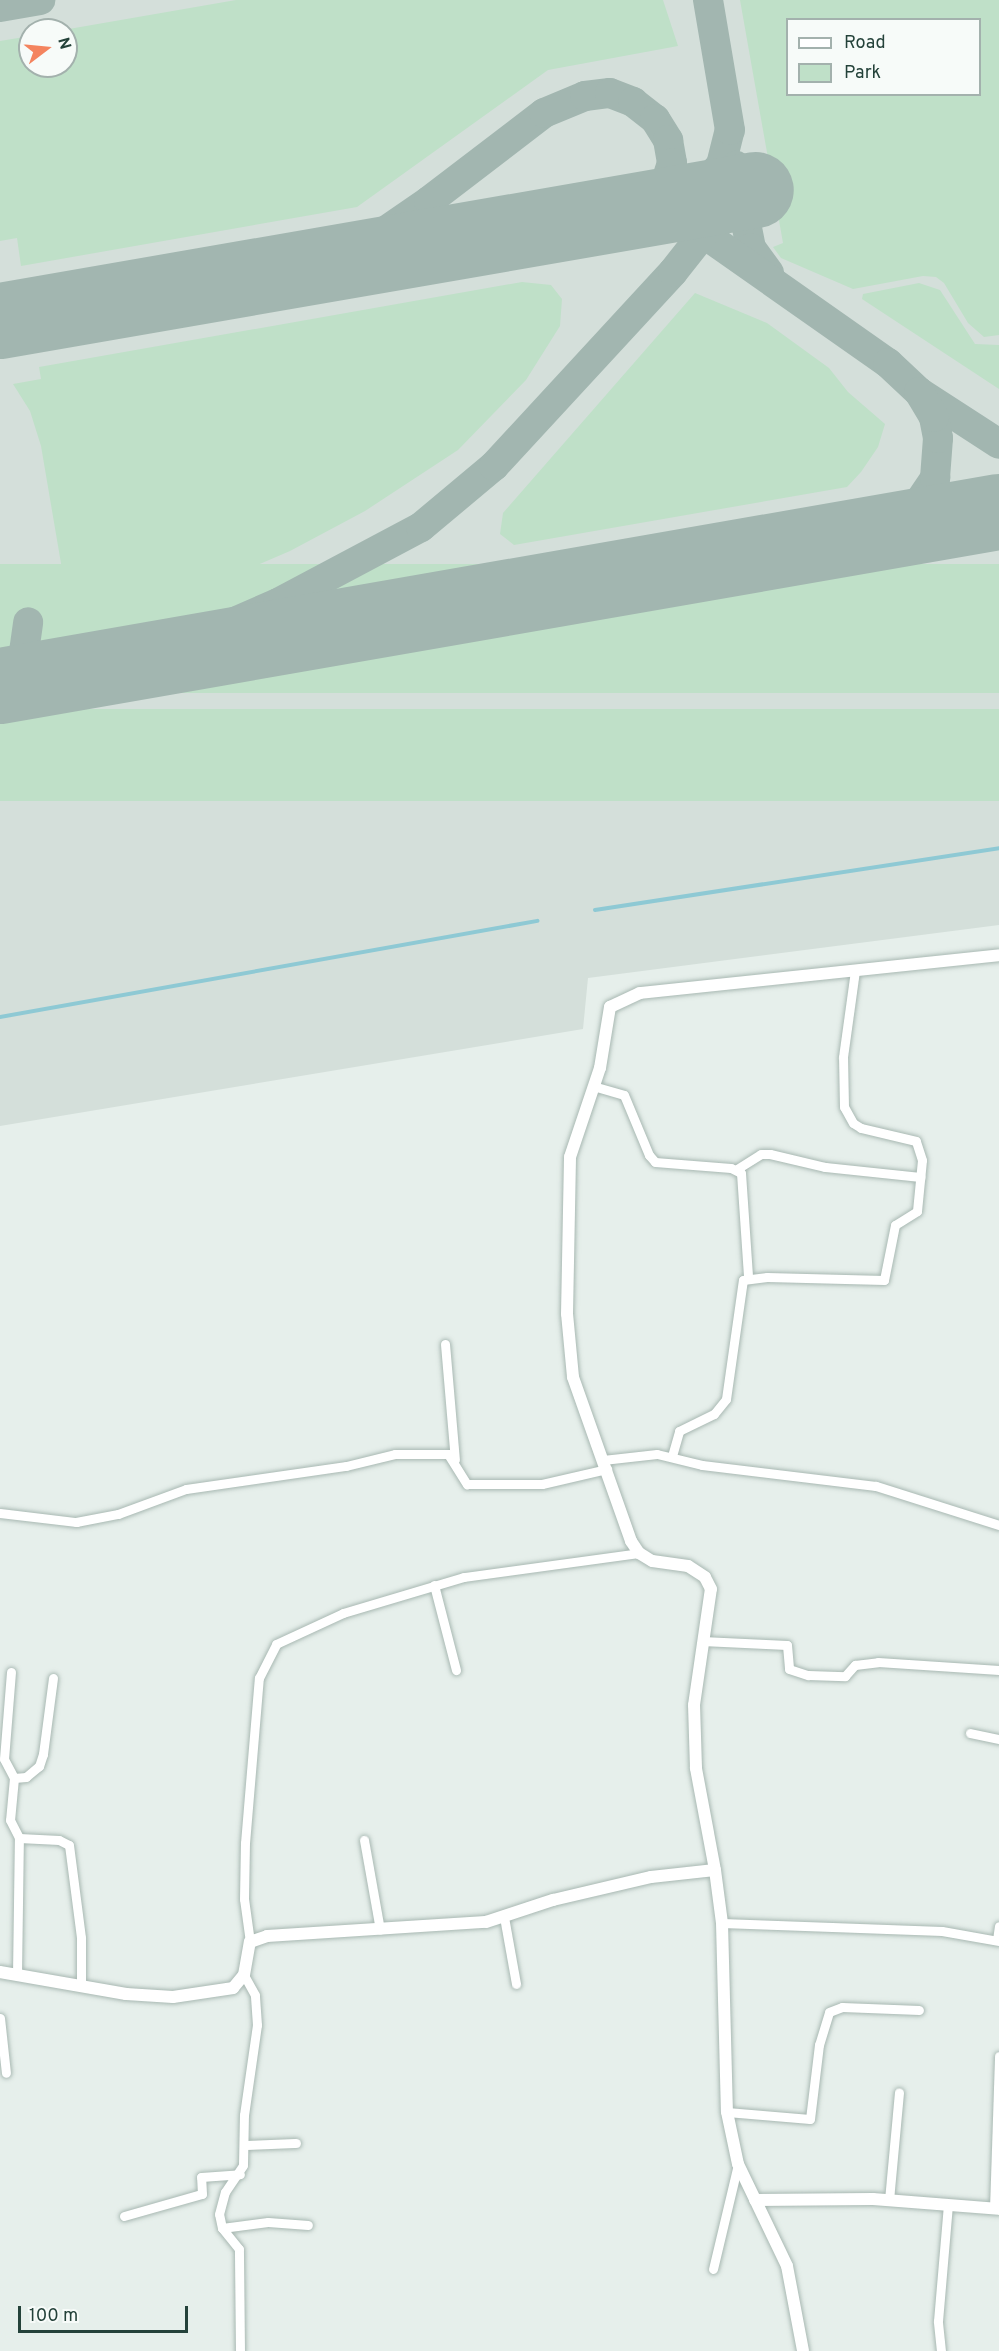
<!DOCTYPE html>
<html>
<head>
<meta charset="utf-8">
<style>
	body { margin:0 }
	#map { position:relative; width:999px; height:2351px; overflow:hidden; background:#e6efeb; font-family:Overpass,sans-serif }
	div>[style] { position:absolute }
	.built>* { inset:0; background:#d4dfda }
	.green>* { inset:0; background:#bfe0c8; transform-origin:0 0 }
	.stream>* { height:4px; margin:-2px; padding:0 2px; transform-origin:2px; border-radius:2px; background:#8ec9d4 }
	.taxiway>* { height:30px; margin:-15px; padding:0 15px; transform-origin:15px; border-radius:15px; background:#a2b6b0 }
	.runway>* { height:76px; margin:-38px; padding:0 38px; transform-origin:38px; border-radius:38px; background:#a2b6b0 }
	.roads { filter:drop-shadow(0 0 2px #a8b8b2) drop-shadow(0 0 2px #a8b8b2) }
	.street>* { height:9px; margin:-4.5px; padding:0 4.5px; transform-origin:4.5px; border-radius:4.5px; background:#fff }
	.secondary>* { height:12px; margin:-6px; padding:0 6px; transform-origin:6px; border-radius:6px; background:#fff }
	span { translate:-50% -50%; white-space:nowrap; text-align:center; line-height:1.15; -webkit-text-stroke:6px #f7fbf9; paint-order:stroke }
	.legend { position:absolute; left:786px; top:18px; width:195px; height:78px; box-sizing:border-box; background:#f7fbf9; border:2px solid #a3b1ad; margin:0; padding:8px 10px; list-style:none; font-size:18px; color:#24423a }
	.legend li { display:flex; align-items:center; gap:12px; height:30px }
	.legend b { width:30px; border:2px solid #a3b1ad }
	.north { position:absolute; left:18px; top:18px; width:60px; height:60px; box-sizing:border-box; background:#f7fbf9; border:2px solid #a3b1ad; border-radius:50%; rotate:74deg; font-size:16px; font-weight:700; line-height:24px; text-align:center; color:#24423a }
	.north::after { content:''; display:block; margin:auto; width:21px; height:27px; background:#f4845f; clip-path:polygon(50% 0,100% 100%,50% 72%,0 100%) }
	.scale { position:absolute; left:18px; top:2306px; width:170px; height:27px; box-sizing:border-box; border:3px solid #24423a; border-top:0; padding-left:8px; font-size:18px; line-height:21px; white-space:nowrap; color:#24423a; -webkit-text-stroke:4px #f7fbf9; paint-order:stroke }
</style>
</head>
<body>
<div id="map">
	<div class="built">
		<i style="clip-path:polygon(evenodd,0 0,999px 0,999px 925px,588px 978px,583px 1029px,0 1126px,0 0,788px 20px,980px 20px,980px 94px,788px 94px,788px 20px,0 0,30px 30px,66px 30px,66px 66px,30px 66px,30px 30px)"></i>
	</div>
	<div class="green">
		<i style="clip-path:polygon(236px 0,663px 0,678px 46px,548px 70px,357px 207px,21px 266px,17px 238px,0 241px,0 41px,30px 36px,30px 66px,66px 66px,66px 30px,63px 30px)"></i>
		<i style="clip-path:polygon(evenodd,740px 0,999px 0,999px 335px,984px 337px,968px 323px,944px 283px,936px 277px,923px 276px,853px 289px,781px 258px,773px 247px,783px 243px,740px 0,788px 20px,980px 20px,980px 94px,788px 94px,788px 20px)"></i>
		<i style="clip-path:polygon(522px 282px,551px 285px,562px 299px,560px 326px,526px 380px,458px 450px,365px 511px,290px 551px,223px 580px,96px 617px,81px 611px,64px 581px,41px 446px,30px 411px,13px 384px,41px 379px,39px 367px)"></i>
		<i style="clip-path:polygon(919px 283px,940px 290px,975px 344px,999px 345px,999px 389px,862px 299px,863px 294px)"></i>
		<i style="clip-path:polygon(695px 293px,767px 323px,829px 368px,848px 392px,885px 424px,878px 447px,861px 472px,847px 487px,514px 545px,500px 534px,503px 513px)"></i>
		<i style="left:999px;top:564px;width:129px;height:1014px;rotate:90deg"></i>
		<i style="left:999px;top:709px;width:92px;height:1014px;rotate:90deg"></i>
	</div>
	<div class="stream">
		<i style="left:595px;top:910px;width:409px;rotate:-8.7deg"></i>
		<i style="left:0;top:1017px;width:546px;rotate:-10.14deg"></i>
	</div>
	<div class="taxiway">
		<i style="left:0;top:7px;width:41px;rotate:-9.9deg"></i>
		<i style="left:737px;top:178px;width:71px;rotate:78.7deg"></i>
		<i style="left:751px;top:248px;width:31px;rotate:54deg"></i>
		<i style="left:641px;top:211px;width:57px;rotate:-18.4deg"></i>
		<i style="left:695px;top:193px;width:38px;rotate:-47deg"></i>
		<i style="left:721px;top:165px;width:36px;rotate:-76deg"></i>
		<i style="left:730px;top:130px;width:132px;rotate:-99.6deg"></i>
		<i style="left:620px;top:216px;width:57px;rotate:5deg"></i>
		<i style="left:677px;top:221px;width:25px;rotate:23deg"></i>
		<i style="left:700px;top:231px;width:230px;rotate:35.1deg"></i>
		<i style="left:888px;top:363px;width:42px;rotate:43.1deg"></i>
		<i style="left:919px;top:392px;width:95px;rotate:33deg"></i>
		<i style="left:291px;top:271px;width:57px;rotate:-13.3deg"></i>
		<i style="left:346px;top:258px;width:101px;rotate:-34.5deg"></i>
		<i style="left:429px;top:201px;width:145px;rotate:-37.4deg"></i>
		<i style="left:544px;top:113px;width:44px;rotate:-22.5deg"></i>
		<i style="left:585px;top:96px;width:25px;rotate:-7deg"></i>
		<i style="left:610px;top:93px;width:25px;rotate:21deg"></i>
		<i style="left:633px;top:102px;width:28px;rotate:38deg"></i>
		<i style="left:655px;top:119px;width:25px;rotate:58deg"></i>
		<i style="left:668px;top:140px;width:23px;rotate:80deg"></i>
		<i style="left:672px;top:163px;width:20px;rotate:108deg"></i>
		<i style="left:666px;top:182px;width:25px;rotate:132deg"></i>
		<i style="left:649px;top:201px;width:38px;rotate:155deg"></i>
		<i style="left:880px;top:533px;width:40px;rotate:-34deg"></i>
		<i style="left:913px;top:511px;width:40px;rotate:-56deg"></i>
		<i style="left:935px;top:478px;width:40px;rotate:-85.7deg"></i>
		<i style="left:938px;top:438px;width:21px;rotate:-101deg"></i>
		<i style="left:934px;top:417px;width:29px;rotate:-121deg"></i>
		<i style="left:109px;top:667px;width:96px;rotate:-18.2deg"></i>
		<i style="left:200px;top:637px;width:85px;rotate:-23.6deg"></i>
		<i style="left:278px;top:603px;width:162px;rotate:-28deg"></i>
		<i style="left:421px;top:527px;width:95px;rotate:-39.9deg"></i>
		<i style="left:494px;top:466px;width:264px;rotate:-47.3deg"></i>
		<i style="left:673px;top:272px;width:90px;rotate:-51.7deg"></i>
		<i style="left:729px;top:201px;width:36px;rotate:-79deg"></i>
		<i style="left:0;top:680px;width:15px;rotate:-37deg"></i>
		<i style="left:12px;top:671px;width:22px;rotate:-58deg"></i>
		<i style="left:24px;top:652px;width:30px;rotate:-82deg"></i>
	</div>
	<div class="runway">
		<i style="left:0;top:321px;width:767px;rotate:-9.83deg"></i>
		<i style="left:0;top:686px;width:1014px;rotate:-9.88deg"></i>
	</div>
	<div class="roads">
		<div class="street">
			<i style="left:593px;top:1086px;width:32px;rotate:16deg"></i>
			<i style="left:624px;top:1095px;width:65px;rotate:67.4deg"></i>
			<i style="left:649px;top:1155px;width:9px;rotate:49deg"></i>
			<i style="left:655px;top:1162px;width:76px;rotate:4.5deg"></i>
			<i style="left:731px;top:1168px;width:11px;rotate:27deg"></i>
			<i style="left:741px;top:1173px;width:104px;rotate:86.1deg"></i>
			<i style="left:737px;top:1169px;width:28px;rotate:-32deg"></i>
			<i style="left:761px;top:1154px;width:9px"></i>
			<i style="left:770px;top:1154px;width:57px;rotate:13.3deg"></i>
			<i style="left:825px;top:1167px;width:96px;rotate:6deg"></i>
			<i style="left:445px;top:1344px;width:116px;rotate:85.1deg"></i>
			<i style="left:672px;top:1456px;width:26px;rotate:-74deg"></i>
			<i style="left:679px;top:1431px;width:39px;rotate:-26deg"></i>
			<i style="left:714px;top:1414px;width:19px;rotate:-51deg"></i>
			<i style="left:726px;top:1399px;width:120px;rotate:-81.9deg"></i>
			<i style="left:743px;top:1280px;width:24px;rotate:-7deg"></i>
			<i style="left:767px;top:1277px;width:117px;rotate:1.5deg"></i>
			<i style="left:884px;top:1280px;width:56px;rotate:-78.7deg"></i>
			<i style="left:895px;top:1225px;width:26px;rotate:-32deg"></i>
			<i style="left:917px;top:1211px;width:51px;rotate:-84.4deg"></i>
			<i style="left:922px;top:1160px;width:20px;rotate:-108deg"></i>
			<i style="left:916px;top:1141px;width:57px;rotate:-166.7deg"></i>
			<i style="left:861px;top:1128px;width:9px;rotate:-148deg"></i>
			<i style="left:853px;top:1123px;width:18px;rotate:-119deg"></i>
			<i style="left:844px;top:1107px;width:50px;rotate:-91.1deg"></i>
			<i style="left:843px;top:1057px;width:87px;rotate:-82.1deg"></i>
			<i style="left:603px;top:1460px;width:54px;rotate:-6.3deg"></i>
			<i style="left:657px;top:1454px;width:46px;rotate:13.7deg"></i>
			<i style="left:702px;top:1465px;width:175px;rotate:6.9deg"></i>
			<i style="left:876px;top:1486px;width:129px;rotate:17.6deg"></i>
			<i style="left:0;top:1513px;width:77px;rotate:6.8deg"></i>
			<i style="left:76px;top:1522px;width:43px;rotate:-10.8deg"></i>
			<i style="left:118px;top:1514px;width:72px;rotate:-20.2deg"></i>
			<i style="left:186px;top:1489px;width:162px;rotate:-8.2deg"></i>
			<i style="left:346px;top:1466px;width:50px;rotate:-13.8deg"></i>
			<i style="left:395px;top:1454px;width:53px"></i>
			<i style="left:448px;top:1454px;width:36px;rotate:58deg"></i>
			<i style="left:467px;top:1484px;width:75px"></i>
			<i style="left:542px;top:1484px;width:67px;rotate:-13deg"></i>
			<i style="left:434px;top:1585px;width:88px;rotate:75.5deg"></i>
			<i style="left:702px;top:1641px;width:85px;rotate:2.7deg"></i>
			<i style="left:787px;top:1645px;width:24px;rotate:85deg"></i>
			<i style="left:789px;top:1669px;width:20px;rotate:18deg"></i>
			<i style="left:808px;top:1675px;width:37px;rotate:2deg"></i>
			<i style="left:845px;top:1676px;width:15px;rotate:-48deg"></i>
			<i style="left:855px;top:1665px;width:23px;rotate:-7deg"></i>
			<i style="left:878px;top:1662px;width:121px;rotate:3.8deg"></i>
			<i style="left:11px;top:1672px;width:87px;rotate:94.6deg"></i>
			<i style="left:4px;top:1759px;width:21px;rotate:62deg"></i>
			<i style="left:53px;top:1678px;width:77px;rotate:97.5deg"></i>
			<i style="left:43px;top:1754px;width:13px;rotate:108deg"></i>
			<i style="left:39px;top:1766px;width:17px;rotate:140deg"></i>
			<i style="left:26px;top:1777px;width:12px;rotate:175deg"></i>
			<i style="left:14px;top:1778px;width:42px;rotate:95.4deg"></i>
			<i style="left:10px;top:1820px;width:20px;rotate:63deg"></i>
			<i style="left:19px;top:1838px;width:40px;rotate:2.9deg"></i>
			<i style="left:59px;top:1840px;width:11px;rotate:27deg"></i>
			<i style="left:69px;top:1845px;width:94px;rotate:82.6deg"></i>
			<i style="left:81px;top:1938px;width:48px;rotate:90deg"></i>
			<i style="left:970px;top:1733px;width:30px;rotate:12deg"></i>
			<i style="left:364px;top:1840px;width:91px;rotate:79.9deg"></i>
			<i style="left:504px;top:1917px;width:68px;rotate:79.8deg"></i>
			<i style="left:722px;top:1923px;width:220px;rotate:2.1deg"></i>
			<i style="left:942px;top:1931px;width:58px;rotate:10deg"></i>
			<i style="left:997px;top:1940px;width:14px;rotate:-82deg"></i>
			<i style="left:250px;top:1942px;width:43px;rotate:-97.9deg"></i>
			<i style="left:244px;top:1899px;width:56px;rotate:-89deg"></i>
			<i style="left:245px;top:1843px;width:166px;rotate:-85.2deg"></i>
			<i style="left:259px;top:1678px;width:38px;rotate:-63deg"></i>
			<i style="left:276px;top:1644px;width:74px;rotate:-24.8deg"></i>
			<i style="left:343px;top:1613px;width:126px;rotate:-16.6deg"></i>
			<i style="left:464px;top:1577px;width:177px;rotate:-7.8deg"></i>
			<i style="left:17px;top:1975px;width:137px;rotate:-89.2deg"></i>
			<i style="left:0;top:2018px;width:55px;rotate:83.8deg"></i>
			<i style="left:727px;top:2112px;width:83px;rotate:4.8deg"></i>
			<i style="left:810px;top:2119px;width:75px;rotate:-83.1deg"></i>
			<i style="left:819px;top:2045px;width:34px;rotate:-73deg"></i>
			<i style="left:829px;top:2012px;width:14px;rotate:-21deg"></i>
			<i style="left:842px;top:2007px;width:77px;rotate:2.2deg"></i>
			<i style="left:245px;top:2145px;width:51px;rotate:-2.2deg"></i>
			<i style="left:889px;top:2200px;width:108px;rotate:-84.7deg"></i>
			<i style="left:994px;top:2209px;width:153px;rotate:-88.1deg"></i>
			<i style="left:124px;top:2216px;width:81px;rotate:-15.8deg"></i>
			<i style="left:202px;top:2194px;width:17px;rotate:-93deg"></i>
			<i style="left:201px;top:2177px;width:39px;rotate:-4deg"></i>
			<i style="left:222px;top:2228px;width:46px;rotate:-7.4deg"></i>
			<i style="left:268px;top:2222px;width:40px;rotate:4.3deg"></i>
			<i style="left:713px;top:2269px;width:108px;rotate:-76.6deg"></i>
			<i style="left:240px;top:2351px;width:102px;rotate:-90.6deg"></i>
			<i style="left:239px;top:2249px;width:27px;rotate:-129deg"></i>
			<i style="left:222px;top:2228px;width:14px;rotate:-102deg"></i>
			<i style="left:219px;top:2214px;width:23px;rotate:-75deg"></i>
			<i style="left:225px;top:2192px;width:32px;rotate:-56deg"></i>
			<i style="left:243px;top:2165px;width:50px;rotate:-88.9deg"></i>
			<i style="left:244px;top:2115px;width:91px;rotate:-81.8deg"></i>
			<i style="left:257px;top:2025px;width:30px;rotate:-94deg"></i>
			<i style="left:255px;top:1995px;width:23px;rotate:-119deg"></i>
			<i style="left:941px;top:2351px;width:30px;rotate:-96deg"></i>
			<i style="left:938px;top:2321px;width:116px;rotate:-85.1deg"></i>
		</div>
		<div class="secondary">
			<i style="left:715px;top:1870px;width:53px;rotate:82.5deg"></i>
			<i style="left:722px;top:1923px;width:189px;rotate:88.5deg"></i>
			<i style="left:727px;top:2112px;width:53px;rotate:78.1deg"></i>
			<i style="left:738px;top:2164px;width:113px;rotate:64.3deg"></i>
			<i style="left:787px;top:2266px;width:86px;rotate:79.3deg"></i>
			<i style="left:0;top:1972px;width:128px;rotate:9.9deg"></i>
			<i style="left:126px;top:1994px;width:47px;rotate:3.7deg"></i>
			<i style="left:173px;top:1997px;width:61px;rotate:-8.5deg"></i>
			<i style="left:233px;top:1988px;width:17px;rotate:-50deg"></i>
			<i style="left:244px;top:1975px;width:34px;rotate:-80deg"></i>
			<i style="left:250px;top:1942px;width:18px;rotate:-19deg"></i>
			<i style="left:267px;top:1936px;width:219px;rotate:-3.7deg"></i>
			<i style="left:486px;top:1922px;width:71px;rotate:-18.2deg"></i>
			<i style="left:553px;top:1900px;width:101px;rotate:-13.2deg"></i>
			<i style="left:651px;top:1877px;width:64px;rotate:-6.2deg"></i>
			<i style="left:715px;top:1870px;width:104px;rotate:-100.6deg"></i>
			<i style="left:696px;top:1768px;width:63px;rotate:-91.8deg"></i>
			<i style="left:694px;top:1705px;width:117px;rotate:-81.7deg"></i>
			<i style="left:711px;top:1589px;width:13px;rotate:-117deg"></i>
			<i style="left:705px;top:1577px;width:20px;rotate:-147deg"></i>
			<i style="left:688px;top:1566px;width:36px;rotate:-172deg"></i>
			<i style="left:652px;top:1561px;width:15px;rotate:-148deg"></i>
			<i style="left:639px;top:1553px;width:14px;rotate:-124deg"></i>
			<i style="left:631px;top:1541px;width:174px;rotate:-109.5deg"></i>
			<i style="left:573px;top:1377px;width:63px;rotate:-95.4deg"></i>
			<i style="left:567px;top:1314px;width:157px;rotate:-88.9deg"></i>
			<i style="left:570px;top:1157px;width:94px;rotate:-71.4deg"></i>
			<i style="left:600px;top:1068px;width:62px;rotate:-80.7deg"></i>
			<i style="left:610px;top:1007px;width:33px;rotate:-25deg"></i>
			<i style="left:640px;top:993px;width:361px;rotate:-6deg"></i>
			<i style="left:755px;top:2200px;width:118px;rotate:-0.5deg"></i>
			<i style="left:873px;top:2199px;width:126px;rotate:4.5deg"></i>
		</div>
	</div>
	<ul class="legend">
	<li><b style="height:8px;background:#fff"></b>Road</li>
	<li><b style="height:16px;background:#bfe0c8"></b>Park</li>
	</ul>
	<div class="north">N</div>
	<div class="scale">100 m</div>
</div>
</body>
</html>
